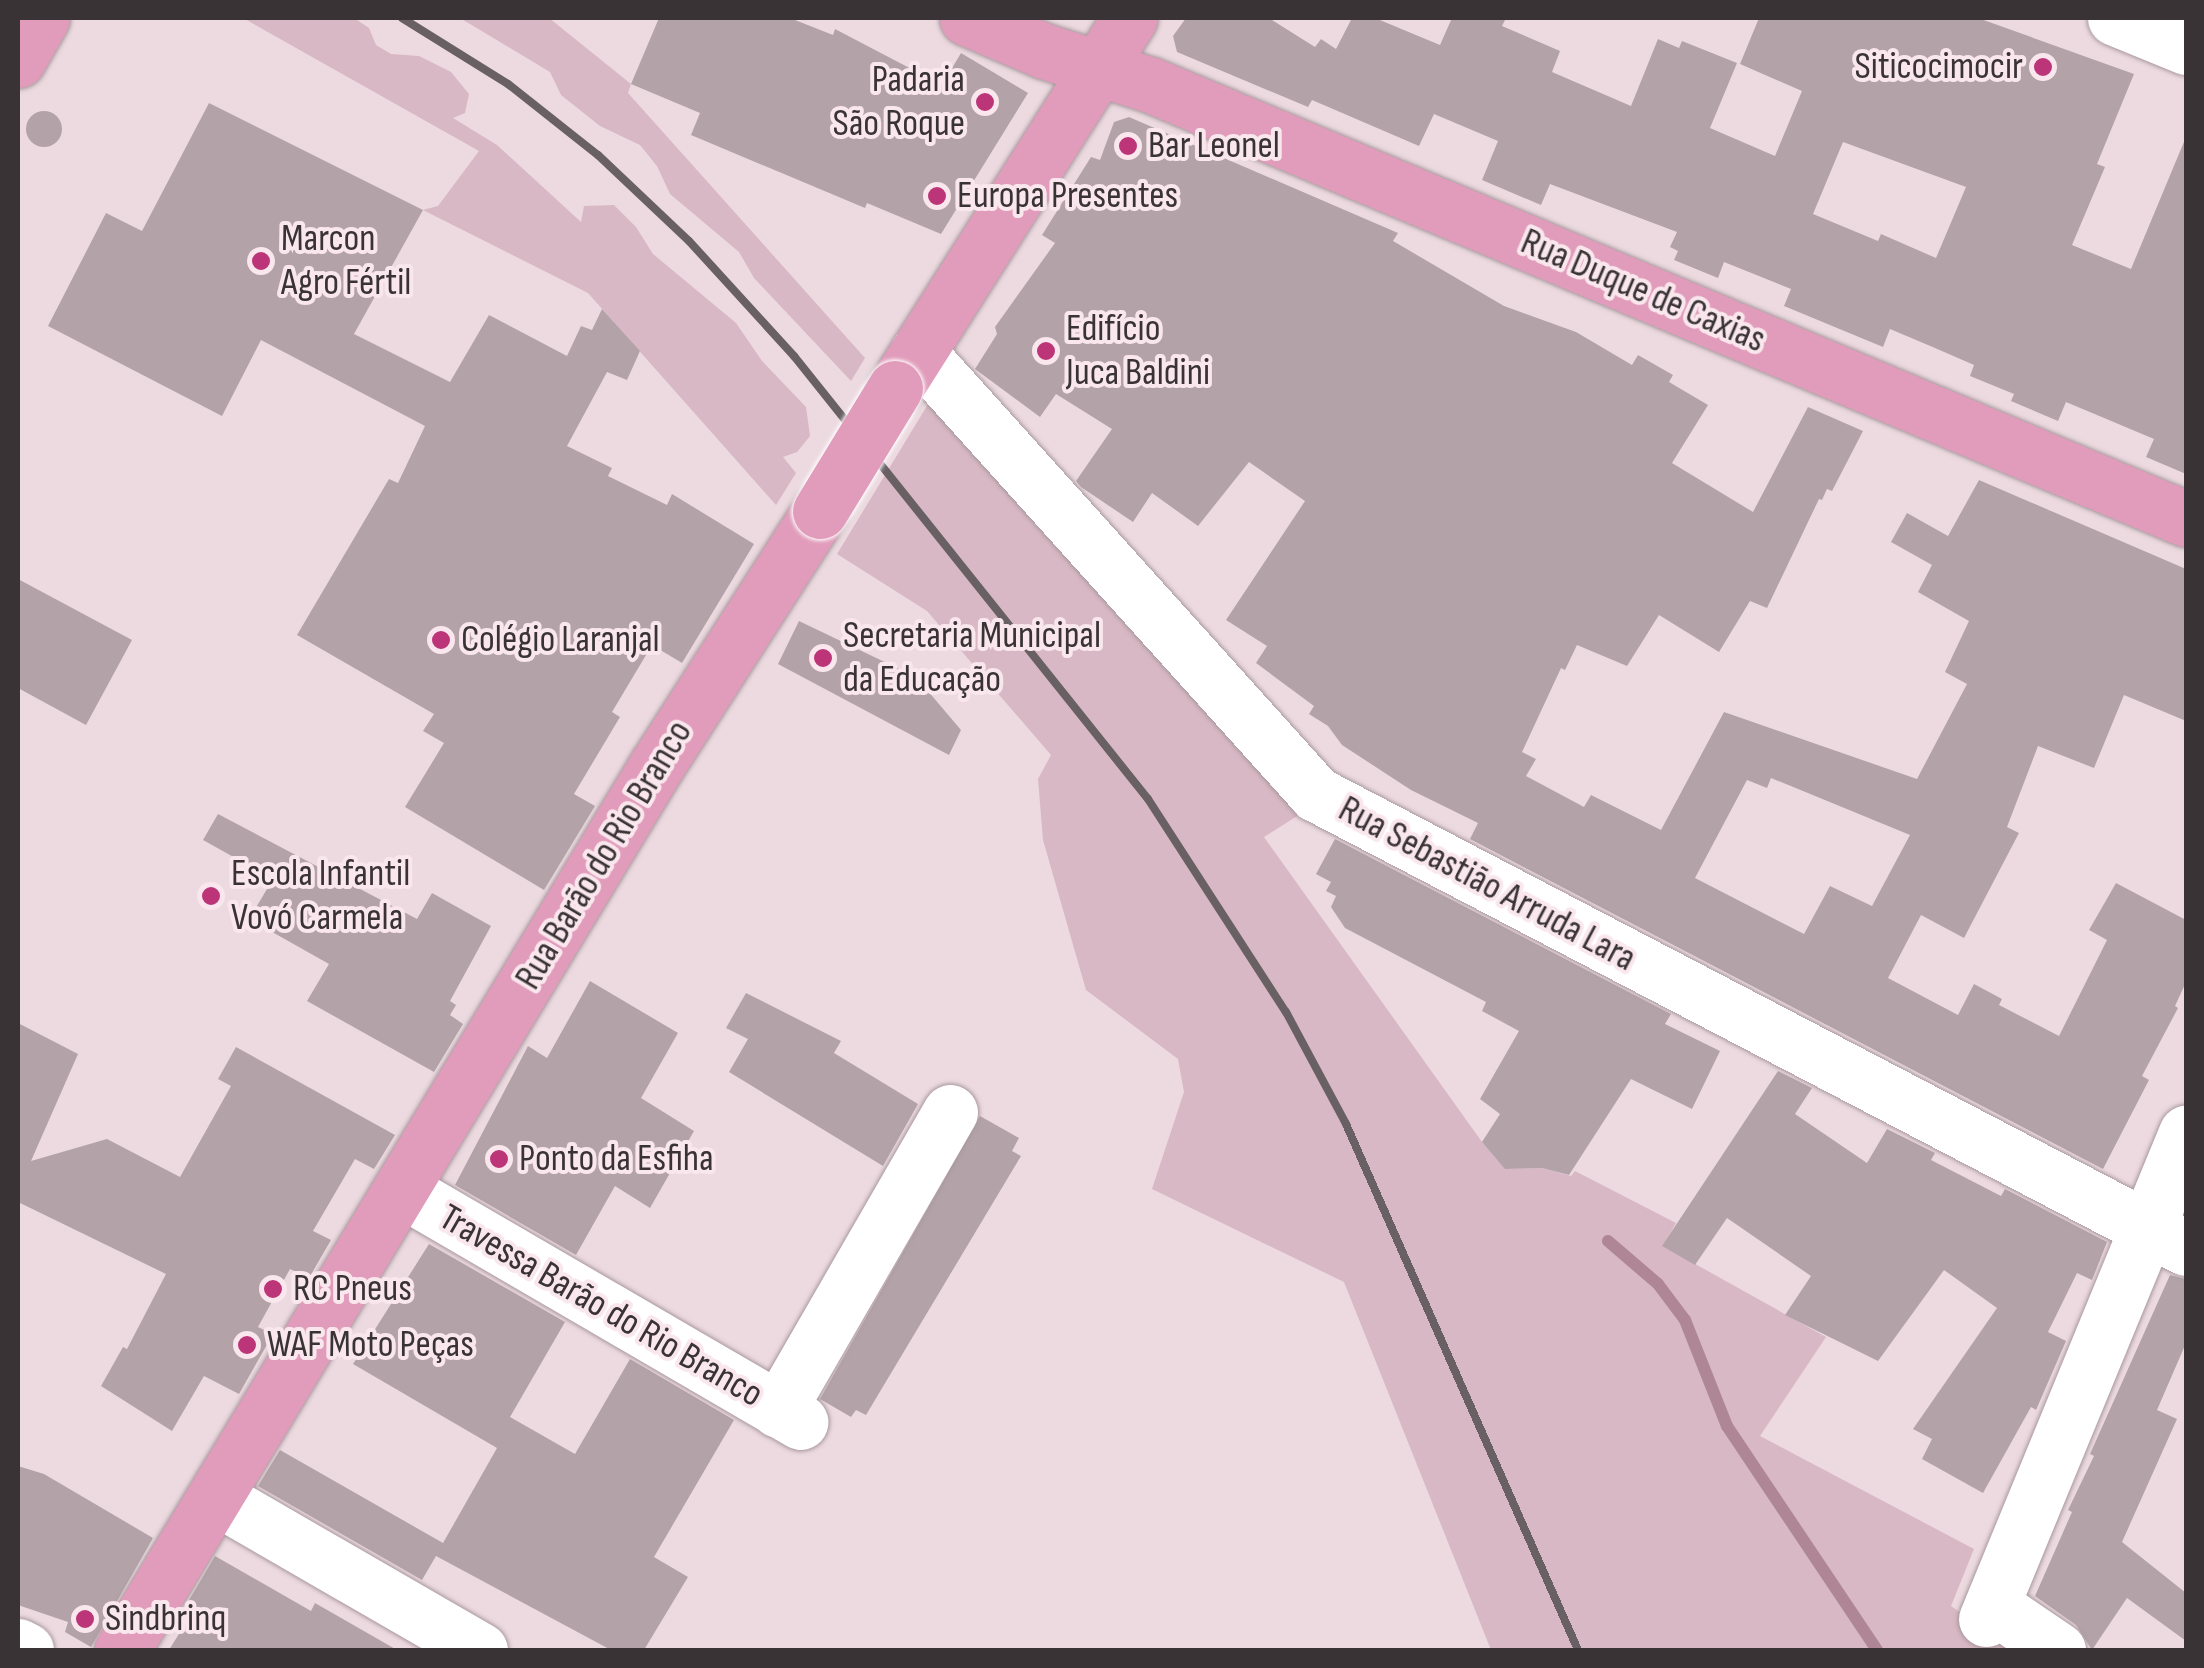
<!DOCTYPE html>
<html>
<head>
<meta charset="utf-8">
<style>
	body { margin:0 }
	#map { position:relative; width:2204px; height:1668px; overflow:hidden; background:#ecdae0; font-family:"Sofia Sans Condensed",sans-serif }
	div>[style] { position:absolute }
	.green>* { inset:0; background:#d8b8c4 }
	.stream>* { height:12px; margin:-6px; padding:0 6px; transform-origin:6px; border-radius:6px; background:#af8695 }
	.building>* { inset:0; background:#b3a3a8 }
	.round { border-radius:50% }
	.roads { filter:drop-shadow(0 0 2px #a8989d) drop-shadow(0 0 2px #a8989d) }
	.minor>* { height:55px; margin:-27.5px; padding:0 27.5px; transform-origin:27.5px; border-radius:27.5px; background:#fff }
	.major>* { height:55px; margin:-27.5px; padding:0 27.5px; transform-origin:27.5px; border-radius:27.5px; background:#e19cbb }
	.rail>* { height:8px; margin:-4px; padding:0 4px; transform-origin:4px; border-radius:4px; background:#696063 }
	.bridges { filter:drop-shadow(0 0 2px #fff) drop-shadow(0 0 2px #fff) }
	.major-bridge>* { height:55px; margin:-27.5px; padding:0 27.5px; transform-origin:27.5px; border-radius:27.5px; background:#e19cbb }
	.dots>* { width:28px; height:28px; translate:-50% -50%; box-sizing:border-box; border:5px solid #f9e7ed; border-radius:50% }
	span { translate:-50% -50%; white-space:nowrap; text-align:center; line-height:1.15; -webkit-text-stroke:8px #f9e7ed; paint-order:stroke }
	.poi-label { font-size:38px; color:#393335 }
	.right { translate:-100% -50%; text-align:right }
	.left { translate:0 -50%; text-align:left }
	.street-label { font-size:38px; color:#393335 }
	.frame { position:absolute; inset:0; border:20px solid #393335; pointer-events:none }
</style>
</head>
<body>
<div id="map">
	<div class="green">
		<i style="clip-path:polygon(243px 18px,354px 18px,369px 28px,376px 45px,391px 54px,419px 56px,451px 72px,469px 94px,465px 113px,453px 118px,497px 145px,581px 222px,584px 206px,614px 205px,636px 227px,653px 254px,736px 323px,762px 361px,806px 407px,810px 436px,797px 452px,783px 457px,796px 473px,776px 505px,588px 293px,423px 210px,438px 206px,479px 151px)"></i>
		<i style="clip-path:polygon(460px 18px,549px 18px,631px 84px,628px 93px,865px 358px,851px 381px,754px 278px,739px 252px,670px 194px,657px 166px,640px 145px,600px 126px,561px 95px,550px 72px)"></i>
		<i style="clip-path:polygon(933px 396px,1305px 811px,1264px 837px,1482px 1142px,1506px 1169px,1542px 1168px,1571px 1176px,1575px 1171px,1676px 1223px,1663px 1246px,1826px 1337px,1760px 1436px,1974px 1549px,1951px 1606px,2014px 1650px,1491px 1650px,1344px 1282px,1152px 1189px,1184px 1092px,1178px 1059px,1086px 990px,1043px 840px,1038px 779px,1051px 755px,927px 611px,837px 554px)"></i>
	</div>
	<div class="stream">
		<i style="left:1608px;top:1241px;width:66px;rotate:40.7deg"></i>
		<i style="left:1658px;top:1284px;width:45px;rotate:53.1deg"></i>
		<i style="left:1685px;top:1320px;width:114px;rotate:68.4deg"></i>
		<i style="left:1727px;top:1426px;width:270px;rotate:56.2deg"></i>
	</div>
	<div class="building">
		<i style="clip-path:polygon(659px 18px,790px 18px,833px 35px,835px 29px,942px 85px,961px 53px,1028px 93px,941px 234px,867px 203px,865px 208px,691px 135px,700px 113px,631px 84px)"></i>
		<i style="clip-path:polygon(evenodd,1186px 18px,1269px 18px,1315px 47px,1321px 39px,1336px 49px,1352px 18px,1375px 18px,1440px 45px,1452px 18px,1506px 18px,1502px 26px,1560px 51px,1552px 72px,1631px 106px,1658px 39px,1679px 48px,1682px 41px,1737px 63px,1710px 128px,1775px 156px,1802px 91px,1740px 64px,1759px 18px,1978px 18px,2134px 74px,2097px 164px,2105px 167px,2072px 245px,2131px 269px,2186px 137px,2186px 474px,2146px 457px,2154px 439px,2066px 402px,2058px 421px,2011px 401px,2014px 394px,1970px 376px,1974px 365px,1935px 348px,1890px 329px,1883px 347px,1784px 306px,1791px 289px,1724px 262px,1718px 278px,1674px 260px,1678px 251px,1670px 247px,1677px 232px,1550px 184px,1541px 205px,1482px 180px,1498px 141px,1434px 114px,1419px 146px,1312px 100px,1308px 107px,1177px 52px,1173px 36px,1186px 18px,1843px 142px,1966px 187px,1936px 258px,1881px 234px,1878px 241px,1813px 214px,1843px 142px)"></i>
		<i style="clip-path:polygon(209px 103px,423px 210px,354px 334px,450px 382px,489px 315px,567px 356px,581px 326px,592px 330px,602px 309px,640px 351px,627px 380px,607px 372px,567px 446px,612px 468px,608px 476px,667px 505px,672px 494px,754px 544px,682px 663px,652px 645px,612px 712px,620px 717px,574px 794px,595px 806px,544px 890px,405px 807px,444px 743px,423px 731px,434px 714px,297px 635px,389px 479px,398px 483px,425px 426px,261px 340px,222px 416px,48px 326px,106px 213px,142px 231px)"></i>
		<i class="round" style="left:26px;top:111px;width:36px;height:36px"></i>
		<i style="clip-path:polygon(evenodd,1129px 117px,1398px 233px,1393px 241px,1504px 306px,1576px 332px,1632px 365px,1638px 355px,1673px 375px,1669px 382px,1708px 405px,1672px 463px,1753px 512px,1808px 407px,1863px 431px,1832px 491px,1827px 489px,1822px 500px,1819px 499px,1767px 608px,1750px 601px,1719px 652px,1659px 615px,1627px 666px,1577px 645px,1565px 670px,1561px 668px,1522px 752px,1536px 759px,1526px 776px,1584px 807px,1591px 795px,1661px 830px,1724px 712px,1917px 779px,1967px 684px,1945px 672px,1969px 621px,1918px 592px,1932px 565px,1891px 542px,1907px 513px,1948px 536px,1979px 480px,2186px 569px,2186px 721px,2124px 695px,2094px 768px,2038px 746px,2007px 827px,2019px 833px,1964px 938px,1921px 915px,1888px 978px,1958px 1015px,1974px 984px,2002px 999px,1999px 1005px,2059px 1036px,2107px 940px,2089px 930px,2116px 883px,2186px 920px,2186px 982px,2175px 1006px,2178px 1008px,2142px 1076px,2149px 1080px,2103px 1169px,1470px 839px,1478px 823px,1411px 790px,1342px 745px,1328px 726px,1309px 714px,1314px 706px,1256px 663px,1267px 646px,1226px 620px,1305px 501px,1249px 462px,1198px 526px,1152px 493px,1133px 522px,1081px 487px,1076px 481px,1112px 429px,1056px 394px,1040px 417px,975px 369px,997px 334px,995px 327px,1055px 243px,1042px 235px,1091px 157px,1100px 160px,1114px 122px,1129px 117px,1771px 778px,1910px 835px,1872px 906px,1830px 886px,1804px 934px,1695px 878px,1747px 780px,1767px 788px,1771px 778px)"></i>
		<i style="clip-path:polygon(18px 579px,132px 640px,86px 725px,18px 688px)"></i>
		<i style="clip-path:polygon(799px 621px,916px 677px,961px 730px,949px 755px,778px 664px)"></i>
		<i style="clip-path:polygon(218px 814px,417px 919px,432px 893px,491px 926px,450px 1001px,456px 1005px,450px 1015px,463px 1024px,434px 1072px,307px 1001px,329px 964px,249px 919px,273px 879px,203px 840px)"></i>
		<i style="clip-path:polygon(1335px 839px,1671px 1014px,1665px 1024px,1720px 1051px,1692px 1109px,1631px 1079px,1569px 1175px,1542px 1168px,1505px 1169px,1482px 1142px,1500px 1114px,1480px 1099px,1519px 1031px,1482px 1011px,1486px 1002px,1345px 928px,1331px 907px,1336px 896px,1326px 891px,1331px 882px,1316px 874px)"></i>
		<i style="clip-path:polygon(590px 981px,678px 1033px,641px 1098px,694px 1131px,650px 1208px,615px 1186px,576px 1255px,455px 1185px,528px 1046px,547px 1058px)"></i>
		<i style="clip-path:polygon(746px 993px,841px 1041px,834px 1053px,918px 1104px,883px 1166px,729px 1072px,748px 1039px,726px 1028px)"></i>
		<i style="clip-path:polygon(18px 1023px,78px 1054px,31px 1161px,107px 1139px,180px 1177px,231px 1086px,218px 1079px,236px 1047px,395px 1135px,374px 1169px,355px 1159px,313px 1231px,331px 1240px,309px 1278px,290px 1269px,258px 1327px,273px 1334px,239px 1394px,204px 1376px,172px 1431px,101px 1386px,123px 1347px,127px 1349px,166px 1274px,18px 1202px)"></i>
		<i style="clip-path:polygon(1778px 1071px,1812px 1088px,1795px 1114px,1867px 1163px,1887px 1129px,1935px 1153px,1931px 1160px,2001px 1196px,2005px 1189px,2107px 1242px,2092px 1280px,2077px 1273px,2048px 1332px,2066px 1341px,2036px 1410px,2031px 1407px,1983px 1493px,1922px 1459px,1932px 1439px,1913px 1429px,1997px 1308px,1944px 1270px,1878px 1361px,1785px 1315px,1811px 1276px,1727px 1218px,1695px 1265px,1662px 1246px)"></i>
		<i style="clip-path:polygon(980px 1116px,1019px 1138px,1012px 1151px,1021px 1156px,866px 1415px,856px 1410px,851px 1417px,820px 1399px)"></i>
		<i style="clip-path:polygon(429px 1244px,565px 1322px,510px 1417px,575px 1454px,630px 1359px,734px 1420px,654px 1557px,688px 1577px,644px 1650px,611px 1650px,436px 1556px,422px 1580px,258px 1486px,280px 1450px,443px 1543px,497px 1448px,353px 1364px)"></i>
		<i style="clip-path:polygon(2170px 1275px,2186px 1279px,2186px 1343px,2157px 1410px,2177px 1419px,2122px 1542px,2186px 1593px,2186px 1641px,2127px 1598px,2092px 1650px,2076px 1625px,2035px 1596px,2072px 1512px,2068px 1510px,2094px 1456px,2090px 1454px)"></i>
		<i style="clip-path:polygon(18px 1466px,44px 1474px,153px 1538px,91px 1647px,65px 1632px,68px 1622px,18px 1605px)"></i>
		<i style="clip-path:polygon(215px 1556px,311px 1611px,315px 1603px,397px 1650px,169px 1650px,190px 1616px,182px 1612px)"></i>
	</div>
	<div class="roads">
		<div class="minor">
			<i style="left:2115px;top:18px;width:77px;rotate:22.2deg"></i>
			<i style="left:918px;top:352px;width:595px;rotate:48deg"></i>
			<i style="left:1316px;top:794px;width:981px;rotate:27.56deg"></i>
			<i style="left:402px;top:1190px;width:461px;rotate:30.2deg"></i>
			<i style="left:778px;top:1410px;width:344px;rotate:-60deg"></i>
			<i style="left:215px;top:1497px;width:306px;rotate:30deg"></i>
			<i style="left:1992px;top:1605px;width:80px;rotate:34.3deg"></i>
			<i style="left:1986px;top:1619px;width:526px;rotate:-67.63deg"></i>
			<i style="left:18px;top:1646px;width:9px;rotate:27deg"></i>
		</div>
		<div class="major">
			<i style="left:967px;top:18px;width:84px;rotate:23.2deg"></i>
			<i style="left:1044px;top:51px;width:112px;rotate:17.6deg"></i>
			<i style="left:1151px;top:85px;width:1122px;rotate:22.75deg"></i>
			<i style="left:18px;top:60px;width:48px;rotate:-60.3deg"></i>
			<i style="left:895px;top:388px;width:438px;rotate:-57.6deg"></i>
			<i style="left:122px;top:1650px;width:1034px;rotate:-58.85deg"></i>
			<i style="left:657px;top:765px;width:302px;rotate:-57.3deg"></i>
		</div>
	</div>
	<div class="rail">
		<i style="left:402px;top:18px;width:125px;rotate:31.9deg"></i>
		<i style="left:508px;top:84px;width:115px;rotate:38.3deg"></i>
		<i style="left:598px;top:155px;width:125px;rotate:43.4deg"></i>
		<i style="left:689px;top:241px;width:156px;rotate:47.6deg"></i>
		<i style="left:794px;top:356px;width:567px;rotate:51.37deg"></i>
		<i style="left:1148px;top:799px;width:254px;rotate:57.1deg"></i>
		<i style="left:1286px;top:1012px;width:127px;rotate:61.8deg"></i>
		<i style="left:1346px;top:1124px;width:575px;rotate:66.2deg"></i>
	</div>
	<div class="bridges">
		<div class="major-bridge">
			<i style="left:820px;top:511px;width:144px;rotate:-58.6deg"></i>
		</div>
	</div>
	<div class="dots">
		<i style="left:2043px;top:67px;background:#bb3578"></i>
		<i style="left:985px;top:102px;background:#bb3578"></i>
		<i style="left:1128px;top:146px;background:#bb3578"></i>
		<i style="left:937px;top:196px;background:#bb3578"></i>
		<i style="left:261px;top:261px;background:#bb3578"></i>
		<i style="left:1046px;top:351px;background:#bb3578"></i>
		<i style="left:441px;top:640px;background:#bb3578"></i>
		<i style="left:823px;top:658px;background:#bb3578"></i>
		<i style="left:211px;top:896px;background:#bb3578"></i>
		<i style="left:499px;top:1159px;background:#bb3578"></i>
		<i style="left:273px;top:1289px;background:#bb3578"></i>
		<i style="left:247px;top:1345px;background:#bb3578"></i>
		<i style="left:85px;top:1619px;background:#bb3578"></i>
	</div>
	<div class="poi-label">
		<span class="right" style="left:2023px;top:67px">Siticocimocir</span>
		<span class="right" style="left:965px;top:102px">Padaria<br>São Roque</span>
		<span class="left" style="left:1148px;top:146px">Bar Leonel</span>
		<span class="left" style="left:957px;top:196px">Europa Presentes</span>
		<span class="left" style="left:281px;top:261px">Marcon<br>Agro Fértil</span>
		<span class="left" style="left:1066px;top:351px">Edifício<br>Juca Baldini</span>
		<span class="left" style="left:843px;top:658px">Secretaria Municipal<br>da Educação</span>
		<span class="left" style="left:461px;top:640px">Colégio Laranjal</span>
		<span class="left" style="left:231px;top:896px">Escola Infantil<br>Vovó Carmela</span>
		<span class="left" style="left:519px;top:1159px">Ponto da Esfiha</span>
		<span class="left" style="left:293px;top:1289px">RC Pneus</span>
		<span class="left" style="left:267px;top:1345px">WAF Moto Peças</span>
		<span class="left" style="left:105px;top:1619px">Sindbrinq</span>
	</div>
	<div class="street-label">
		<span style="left:1643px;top:291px;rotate:23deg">Rua Duque de Caxias</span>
		<span style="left:604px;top:855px;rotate:-59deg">Rua Barão do Rio Branco</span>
		<span style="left:1487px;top:884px;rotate:28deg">Rua Sebastião Arruda Lara</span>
		<span style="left:601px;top:1306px;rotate:30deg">Travessa Barão do Rio Branco</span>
	</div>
	<div class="frame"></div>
</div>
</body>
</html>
